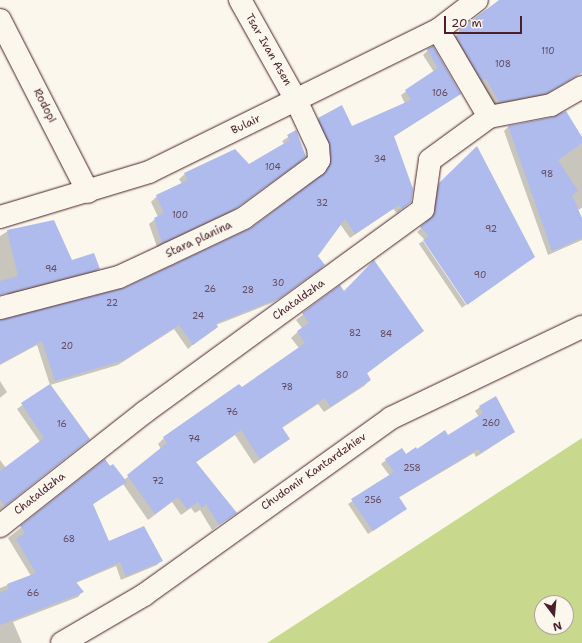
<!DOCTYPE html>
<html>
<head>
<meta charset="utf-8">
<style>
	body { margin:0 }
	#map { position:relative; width:582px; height:643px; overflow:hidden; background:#fbf7ec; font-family:"Shantell Sans",sans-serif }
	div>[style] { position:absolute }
	.green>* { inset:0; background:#c8d98e }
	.shadow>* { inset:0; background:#0003; transform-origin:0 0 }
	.building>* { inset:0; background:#aebbec }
	.roads { filter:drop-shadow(0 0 1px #4a1f2b) drop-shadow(0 0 1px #4a1f2b) }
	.minor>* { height:22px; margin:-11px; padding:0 11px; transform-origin:11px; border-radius:11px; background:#fbf7ec }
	span { translate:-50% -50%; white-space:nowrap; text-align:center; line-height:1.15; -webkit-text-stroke:4px #fbf7ec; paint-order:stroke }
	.number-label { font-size:9px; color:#63465b }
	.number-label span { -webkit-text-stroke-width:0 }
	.street-label { font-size:11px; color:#4a1f2b }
	.north { position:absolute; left:534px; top:595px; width:40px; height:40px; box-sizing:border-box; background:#fbf7ec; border:1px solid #b4a19f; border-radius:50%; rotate:164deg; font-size:11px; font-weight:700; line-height:16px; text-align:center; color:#4a1f2b }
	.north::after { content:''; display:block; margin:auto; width:14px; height:18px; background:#4a1f2b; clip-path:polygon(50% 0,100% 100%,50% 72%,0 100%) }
	.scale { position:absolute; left:444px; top:16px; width:78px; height:18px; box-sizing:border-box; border:2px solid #4a1f2b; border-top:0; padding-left:5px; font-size:12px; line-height:14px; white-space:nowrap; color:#4a1f2b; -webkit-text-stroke:3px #fbf7ec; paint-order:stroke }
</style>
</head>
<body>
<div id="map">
	<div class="green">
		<i style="clip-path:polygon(evenodd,582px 438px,582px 643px,267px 643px,582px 438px,542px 603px,566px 603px,566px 627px,542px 627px,542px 603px)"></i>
	</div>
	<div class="shadow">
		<i style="clip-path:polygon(502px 0,582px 0,582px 73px,540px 98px,494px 107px,451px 42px,460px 30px)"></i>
		<i style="clip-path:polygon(428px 50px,460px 94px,393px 137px,410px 202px,397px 213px,393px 209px,350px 238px,340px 224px,317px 256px,324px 265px,319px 270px,274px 302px,216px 325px,188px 349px,174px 329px,118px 365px,50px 385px,89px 439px,0 510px,0 460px,6px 468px,40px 442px,17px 409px,50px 385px,37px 345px,0 365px,0 326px,125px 289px,250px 230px,321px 178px,326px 172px,326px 151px,314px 124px,319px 119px,352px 127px,405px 104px,401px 95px,434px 72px,423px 55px)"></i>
		<i style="clip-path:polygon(554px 118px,582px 139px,582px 208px,577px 210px,582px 221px,582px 240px,548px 255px,504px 131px,508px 127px)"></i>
		<i style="clip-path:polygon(296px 132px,305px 156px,300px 162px,231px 212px,157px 247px,149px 224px,158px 217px,151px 202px,157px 196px,182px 184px,179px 179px,185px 174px,249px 165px,284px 144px,282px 141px)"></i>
		<i style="clip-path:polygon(477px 148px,534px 257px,468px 304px,425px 240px,417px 232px,430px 220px,435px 189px)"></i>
		<i style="clip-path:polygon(8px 231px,72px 261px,99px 269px,94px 273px,8px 296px,3px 281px,0 282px,0 236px)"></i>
		<i style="left:423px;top:241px;width:77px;height:5px;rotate:56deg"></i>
		<i style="clip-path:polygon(339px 287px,344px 293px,422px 331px,366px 374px,370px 380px,364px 386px,324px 412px,318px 404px,282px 428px,289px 439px,254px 464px,235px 435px,195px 463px,236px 512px,212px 530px,200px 510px,195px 513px,191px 508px,181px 515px,172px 502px,148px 520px,123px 484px,92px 505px,108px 542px,162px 560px,157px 565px,121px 580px,116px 566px,76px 583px,82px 592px,78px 597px,13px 622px,22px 643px,0 643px,0 588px,31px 576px,8px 538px,105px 461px,124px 480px,161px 449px,158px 444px,164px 438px,242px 389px,299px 348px,291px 338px,302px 328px,296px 320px)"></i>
		<i style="clip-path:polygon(0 381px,7px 392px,0 398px)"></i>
		<i style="clip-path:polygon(480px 407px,514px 432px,476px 457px,474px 453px,398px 498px,406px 509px,368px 534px,348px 504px,390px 476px,381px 464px,386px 460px,406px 455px,448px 437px,479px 417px,475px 411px)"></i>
	</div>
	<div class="building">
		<i style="clip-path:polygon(499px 0,582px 0,582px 72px,547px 93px,499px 102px,486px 79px,482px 81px,456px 36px,462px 33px,459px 30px)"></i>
		<i style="clip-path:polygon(433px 46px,461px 94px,394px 136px,413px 189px,411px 202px,402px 209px,399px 205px,355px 234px,345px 219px,318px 256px,325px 265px,280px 298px,216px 323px,218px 327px,193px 345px,179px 325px,124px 360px,55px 381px,42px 341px,0 364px,0 320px,124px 288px,251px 228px,327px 171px,331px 160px,330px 146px,318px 118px,342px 105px,352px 126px,411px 100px,405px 90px,438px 68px,427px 49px)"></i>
		<i style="clip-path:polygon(566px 111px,582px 137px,582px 143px,558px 160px,578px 191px,572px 195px,582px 218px,582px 238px,552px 251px,508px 126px,553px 117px)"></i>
		<i style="clip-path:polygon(296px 130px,306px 157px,238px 207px,162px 243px,154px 218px,164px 213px,156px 195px,188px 180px,184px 173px,235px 149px,249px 164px,290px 140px,287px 135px)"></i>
		<i style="clip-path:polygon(477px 146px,535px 257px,467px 305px,423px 240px,429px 236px,420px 227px,434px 215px,439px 183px)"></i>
		<i style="clip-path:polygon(54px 220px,72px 260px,94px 253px,100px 269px,0 295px,0 281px,18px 276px,7px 230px)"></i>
		<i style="clip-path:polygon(374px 260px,424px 331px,367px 373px,371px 380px,330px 407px,325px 398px,282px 427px,290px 439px,260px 459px,241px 430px,196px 462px,237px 513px,219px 525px,206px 504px,202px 508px,198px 502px,187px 509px,178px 497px,155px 514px,127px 475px,167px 443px,163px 437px,239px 384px,242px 387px,305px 343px,297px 331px,309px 323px,302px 313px,340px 285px,344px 291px)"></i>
		<i style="clip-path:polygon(50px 384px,90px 439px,5px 506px,0 499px,0 471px,44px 438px,21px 403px)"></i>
		<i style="clip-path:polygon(496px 396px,515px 432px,481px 453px,478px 449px,399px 497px,407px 509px,373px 531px,351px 499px,394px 472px,385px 459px,402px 448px,406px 454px,416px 447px,417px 449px,445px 430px,448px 435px,483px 413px,479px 406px)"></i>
		<i style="clip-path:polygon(105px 459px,110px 466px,113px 464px,127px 482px,93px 504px,109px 541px,144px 526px,163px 561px,126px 576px,120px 562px,76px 582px,84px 592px,0 625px,0 593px,9px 589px,7px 584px,36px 573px,16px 539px,25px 533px,20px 526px)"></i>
	</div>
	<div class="roads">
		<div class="minor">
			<i style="left:0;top:20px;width:193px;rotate:62.9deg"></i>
			<i style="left:438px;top:30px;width:101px;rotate:59.6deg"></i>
			<i style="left:0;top:217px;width:156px;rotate:-16.8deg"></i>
			<i style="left:149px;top:172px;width:322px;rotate:-26.2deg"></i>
			<i style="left:438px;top:30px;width:49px;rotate:-37.6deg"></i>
			<i style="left:0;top:308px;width:123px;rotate:-14.6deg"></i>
			<i style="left:119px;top:277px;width:54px;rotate:-25.1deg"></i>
			<i style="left:168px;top:254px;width:84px;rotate:-25.3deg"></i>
			<i style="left:244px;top:218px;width:89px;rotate:-36.4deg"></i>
			<i style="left:316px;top:165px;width:6px;rotate:-59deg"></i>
			<i style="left:319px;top:160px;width:13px;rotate:-94deg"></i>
			<i style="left:318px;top:147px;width:52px;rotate:-115.1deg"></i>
			<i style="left:296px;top:100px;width:115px;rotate:-119.2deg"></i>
			<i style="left:0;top:526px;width:184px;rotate:-38.2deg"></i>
			<i style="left:145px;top:412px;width:344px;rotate:-36.1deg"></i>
			<i style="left:423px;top:209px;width:49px;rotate:-81.9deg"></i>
			<i style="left:430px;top:160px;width:73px;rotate:-36.1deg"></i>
			<i style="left:489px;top:117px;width:63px;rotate:-11deg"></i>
			<i style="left:551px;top:105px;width:36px;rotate:-30deg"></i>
			<i style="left:62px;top:643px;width:95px;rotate:-30.3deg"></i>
			<i style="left:144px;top:595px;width:304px;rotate:-35.6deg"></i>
			<i style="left:391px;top:418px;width:212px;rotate:-25.5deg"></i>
		</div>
	</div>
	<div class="number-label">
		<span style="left:548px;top:51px">110</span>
		<span style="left:503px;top:64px">108</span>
		<span style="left:440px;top:93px">106</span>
		<span style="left:380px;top:159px">34</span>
		<span style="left:273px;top:167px">104</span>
		<span style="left:547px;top:174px">98</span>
		<span style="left:322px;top:203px">32</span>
		<span style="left:180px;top:215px">100</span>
		<span style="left:491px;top:229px">92</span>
		<span style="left:51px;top:269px">94</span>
		<span style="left:480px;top:275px">90</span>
		<span style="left:278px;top:283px">30</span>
		<span style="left:210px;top:289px">26</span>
		<span style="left:248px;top:290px">28</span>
		<span style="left:112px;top:303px">22</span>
		<span style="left:198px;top:316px">24</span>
		<span style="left:355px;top:333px">82</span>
		<span style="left:386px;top:334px">84</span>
		<span style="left:67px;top:346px">20</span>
		<span style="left:342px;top:375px">80</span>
		<span style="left:287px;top:387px">78</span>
		<span style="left:232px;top:412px">76</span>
		<span style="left:491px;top:423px">260</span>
		<span style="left:62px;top:424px">16</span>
		<span style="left:194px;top:439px">74</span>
		<span style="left:412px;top:468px">258</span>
		<span style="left:158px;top:481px">72</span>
		<span style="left:373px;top:500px">256</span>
		<span style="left:69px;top:539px">68</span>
		<span style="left:33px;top:593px">66</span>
	</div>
	<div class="street-label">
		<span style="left:268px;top:50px;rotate:60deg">Tsar Ivan Asen</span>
		<span style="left:44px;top:106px;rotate:63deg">Rodopi</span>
		<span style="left:246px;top:125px;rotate:-26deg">Bulair</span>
		<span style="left:199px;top:240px;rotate:-25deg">Stara planina</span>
		<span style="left:299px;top:300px;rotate:-36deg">Chataldzha</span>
		<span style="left:314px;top:472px;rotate:-35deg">Chudomir Kantardzhiev</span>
		<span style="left:40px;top:494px;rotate:-38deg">Chataldzha</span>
	</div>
	<div class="north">N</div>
	<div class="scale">20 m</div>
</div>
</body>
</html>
